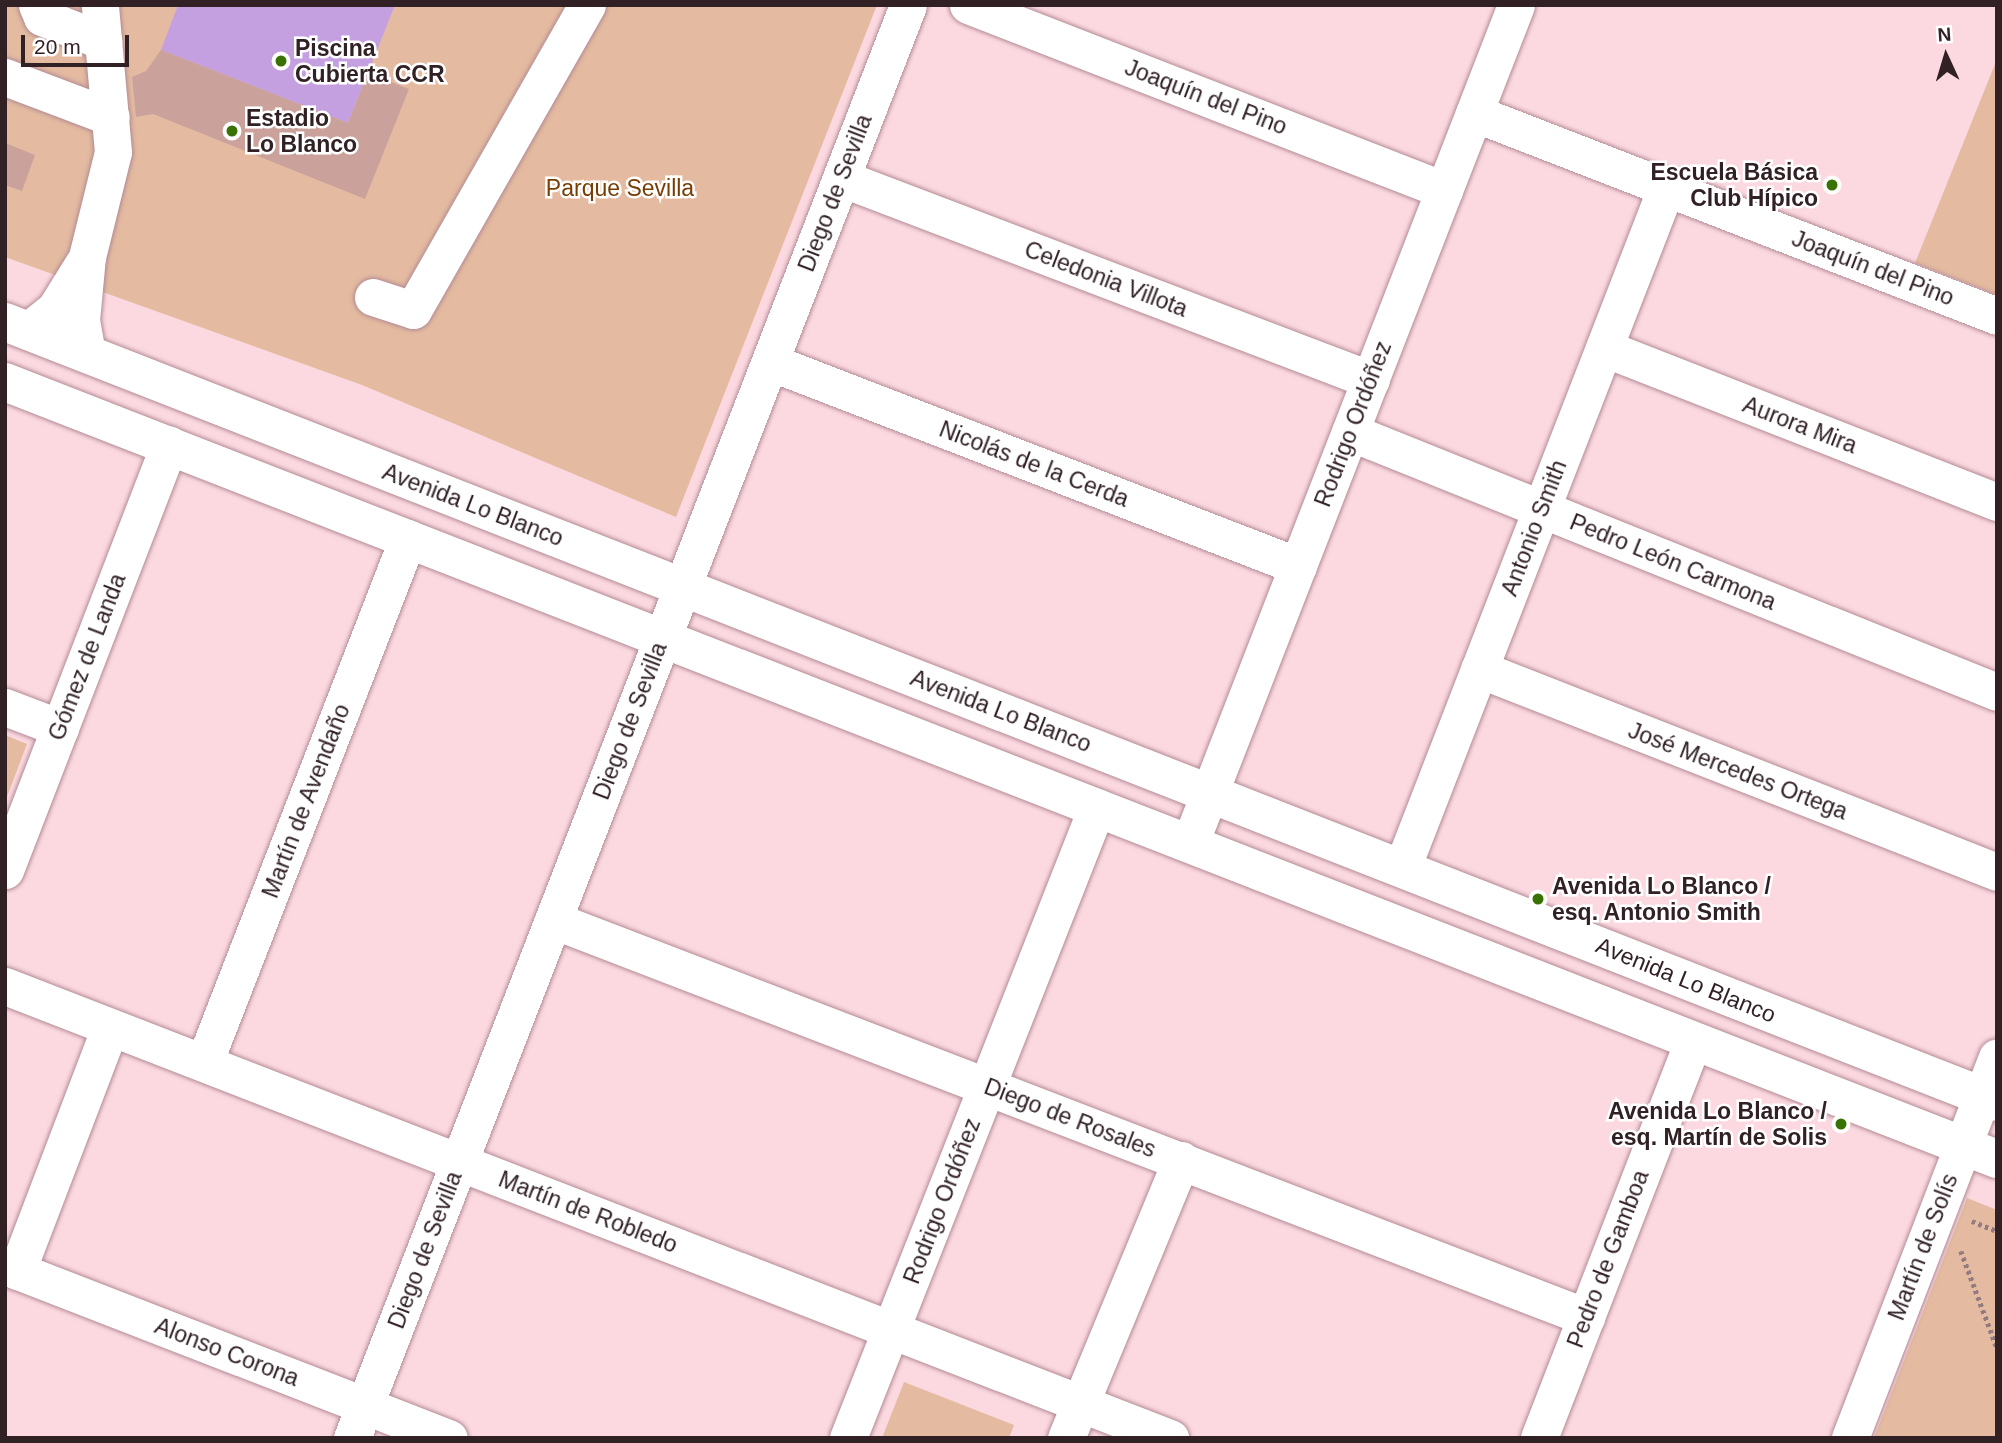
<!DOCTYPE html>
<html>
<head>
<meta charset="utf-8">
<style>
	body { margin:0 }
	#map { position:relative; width:2002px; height:1443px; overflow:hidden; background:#fcd9e1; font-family:Helvetica,sans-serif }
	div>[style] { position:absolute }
	.green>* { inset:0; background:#e4bba0 }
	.water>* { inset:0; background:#c4a0e1 }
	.building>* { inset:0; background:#cba29b }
	.path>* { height:4.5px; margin-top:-2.25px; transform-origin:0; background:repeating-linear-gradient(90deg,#947b81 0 3.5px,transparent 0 7px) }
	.roads { filter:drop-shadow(0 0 2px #b38b94) drop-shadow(0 0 2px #b38b94) }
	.minor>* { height:37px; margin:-18.5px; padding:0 18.5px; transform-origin:18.5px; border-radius:18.5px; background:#fff }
	.major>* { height:38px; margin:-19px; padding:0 19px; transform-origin:19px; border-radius:19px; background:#fff }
	.dots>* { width:19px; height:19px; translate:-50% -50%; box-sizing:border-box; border:4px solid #fff; border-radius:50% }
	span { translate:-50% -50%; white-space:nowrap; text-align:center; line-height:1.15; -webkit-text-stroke:5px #fff; paint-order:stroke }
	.poi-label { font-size:23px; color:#312125; font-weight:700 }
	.left { translate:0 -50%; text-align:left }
	.right { translate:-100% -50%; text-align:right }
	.street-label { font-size:23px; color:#312125 }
	.park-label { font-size:23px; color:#783d03 }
	.frame { position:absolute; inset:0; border:7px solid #312125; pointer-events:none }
	.north { position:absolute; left:1911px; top:21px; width:70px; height:70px; -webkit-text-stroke:5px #fff; paint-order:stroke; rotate:356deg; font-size:19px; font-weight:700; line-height:28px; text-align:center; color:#312125 }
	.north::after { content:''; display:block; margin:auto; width:24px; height:32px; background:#312125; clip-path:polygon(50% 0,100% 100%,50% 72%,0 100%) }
	.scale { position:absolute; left:21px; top:35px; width:108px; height:32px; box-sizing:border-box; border:4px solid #312125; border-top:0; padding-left:9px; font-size:21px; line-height:24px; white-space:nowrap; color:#312125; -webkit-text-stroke:5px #fff; paint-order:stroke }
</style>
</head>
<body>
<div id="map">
	<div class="green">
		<i style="clip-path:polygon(5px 5px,877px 5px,676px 517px,362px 385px,5px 257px)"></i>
		<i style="clip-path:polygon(1997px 59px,1997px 295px,1915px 263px)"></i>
		<i style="clip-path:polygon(5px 735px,27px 744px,5px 802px)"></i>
		<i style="clip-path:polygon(1967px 1198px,1997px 1210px,1997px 1438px,1874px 1438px)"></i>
		<i style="clip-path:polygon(904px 1382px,1014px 1425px,1009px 1438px,882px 1438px)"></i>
	</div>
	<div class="water">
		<i style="clip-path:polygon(178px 5px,395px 5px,348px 123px,161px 50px)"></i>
	</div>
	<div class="building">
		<i style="clip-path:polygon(161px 50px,348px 123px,368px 73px,409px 89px,365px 199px,153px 114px,136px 117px,132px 77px,146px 71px)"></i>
		<i style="clip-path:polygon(5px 143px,35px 155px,22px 191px,5px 185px)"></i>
	</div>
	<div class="path">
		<i style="left:1972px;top:1221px;width:27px;rotate:22deg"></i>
		<i style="left:1961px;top:1251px;width:103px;rotate:69.6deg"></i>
	</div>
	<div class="roads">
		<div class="minor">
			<i style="left:37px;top:5px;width:13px;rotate:67deg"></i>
			<i style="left:42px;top:17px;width:66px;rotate:21.5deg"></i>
			<i style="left:968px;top:5px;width:511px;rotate:21.24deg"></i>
			<i style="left:5px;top:77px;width:113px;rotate:20.7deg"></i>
			<i style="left:1474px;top:113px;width:561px;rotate:21.21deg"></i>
			<i style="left:841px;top:178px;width:567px;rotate:20.86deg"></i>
			<i style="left:373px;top:297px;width:42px;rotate:18deg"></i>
			<i style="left:413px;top:310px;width:351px;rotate:-60.3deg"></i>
			<i style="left:28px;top:331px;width:35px;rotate:-39deg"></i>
			<i style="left:55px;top:309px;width:53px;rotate:-58.1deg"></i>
			<i style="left:1604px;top:348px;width:422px;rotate:21.4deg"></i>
			<i style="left:87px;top:354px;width:35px;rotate:-100deg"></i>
			<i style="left:81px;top:320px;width:63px;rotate:-84.6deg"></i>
			<i style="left:87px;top:257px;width:108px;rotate:-76.1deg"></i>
			<i style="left:113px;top:152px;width:148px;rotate:-95.1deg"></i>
			<i style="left:770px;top:362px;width:566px;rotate:21.12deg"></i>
			<i style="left:1350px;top:432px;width:697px;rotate:21.89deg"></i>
			<i style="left:1479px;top:669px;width:556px;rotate:21.4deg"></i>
			<i style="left:5px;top:707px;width:59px;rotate:20.9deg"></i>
			<i style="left:1190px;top:843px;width:899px;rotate:-68.74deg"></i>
			<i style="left:1402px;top:868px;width:729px;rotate:-68.78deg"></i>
			<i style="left:5px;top:870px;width:456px;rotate:-68.9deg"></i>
			<i style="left:553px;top:920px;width:1107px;rotate:21.02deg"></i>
			<i style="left:5px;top:986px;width:1250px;rotate:21.21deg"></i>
			<i style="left:204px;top:1063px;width:563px;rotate:-68.77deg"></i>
			<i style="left:5px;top:1266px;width:476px;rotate:21.2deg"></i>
			<i style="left:17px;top:1271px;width:261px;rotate:-69.1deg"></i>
			<i style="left:352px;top:1438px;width:1537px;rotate:-68.79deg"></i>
			<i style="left:848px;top:1438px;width:678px;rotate:-68.47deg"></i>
			<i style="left:1066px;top:1438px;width:301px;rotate:-67.5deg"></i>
			<i style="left:1539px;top:1438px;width:426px;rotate:-68.8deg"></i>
			<i style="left:1850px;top:1438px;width:408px;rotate:-68.9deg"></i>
		</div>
		<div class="major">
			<i style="left:5px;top:322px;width:2139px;rotate:21.38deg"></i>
			<i style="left:5px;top:382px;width:2138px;rotate:21.31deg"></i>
		</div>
	</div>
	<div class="dots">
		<i style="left:281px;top:61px;background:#387203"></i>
		<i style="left:232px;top:131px;background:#387203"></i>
		<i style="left:1832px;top:185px;background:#387203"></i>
		<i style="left:1538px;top:899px;background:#387203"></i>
		<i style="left:1841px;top:1124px;background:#387203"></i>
	</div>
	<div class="poi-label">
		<span class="left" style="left:295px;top:61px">Piscina<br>Cubierta CCR</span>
		<span class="left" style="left:246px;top:131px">Estadio<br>Lo Blanco</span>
		<span class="right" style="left:1818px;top:185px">Escuela Básica<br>Club Hípico</span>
		<span class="left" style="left:1552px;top:899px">Avenida Lo Blanco /<br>esq. Antonio Smith</span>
		<span class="right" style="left:1827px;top:1124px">Avenida Lo Blanco /<br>esq. Martín de Solis</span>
	</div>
	<div class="street-label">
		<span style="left:1206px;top:97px;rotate:21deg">Joaquín del Pino</span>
		<span style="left:835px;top:193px;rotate:-69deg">Diego de Sevilla</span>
		<span style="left:1873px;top:268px;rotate:21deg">Joaquín del Pino</span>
		<span style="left:1106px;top:279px;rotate:21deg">Celedonia Villota</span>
		<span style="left:1353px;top:424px;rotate:-69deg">Rodrigo Ordóñez</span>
		<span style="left:1800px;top:425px;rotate:21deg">Aurora Mira</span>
		<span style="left:1034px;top:464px;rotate:21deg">Nicolás de la Cerda</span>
		<span style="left:473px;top:505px;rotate:21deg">Avenida Lo Blanco</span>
		<span style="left:1534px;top:528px;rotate:-69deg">Antonio Smith</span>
		<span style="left:1673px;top:562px;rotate:22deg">Pedro León Carmona</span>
		<span style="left:87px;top:657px;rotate:-69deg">Gómez de Landa</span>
		<span style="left:1001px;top:711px;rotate:21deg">Avenida Lo Blanco</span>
		<span style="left:630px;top:721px;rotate:-69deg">Diego de Sevilla</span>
		<span style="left:1738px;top:771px;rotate:21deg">José Mercedes Ortega</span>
		<span style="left:306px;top:801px;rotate:-69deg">Martín de Avendaño</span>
		<span style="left:1686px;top:980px;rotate:22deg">Avenida Lo Blanco</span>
		<span style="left:1070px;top:1118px;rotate:21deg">Diego de Rosales</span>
		<span style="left:942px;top:1201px;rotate:-69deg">Rodrigo Ordóñez</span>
		<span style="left:588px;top:1212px;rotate:21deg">Martín de Robledo</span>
		<span style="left:1923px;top:1247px;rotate:-69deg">Martín de Solís</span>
		<span style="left:425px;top:1250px;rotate:-69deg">Diego de Sevilla</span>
		<span style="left:1608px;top:1259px;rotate:-69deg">Pedro de Gamboa</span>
		<span style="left:227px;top:1352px;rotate:21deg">Alonso Corona</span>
	</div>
	<div class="park-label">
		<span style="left:620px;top:188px">Parque Sevilla</span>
	</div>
	<div class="frame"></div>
	<div class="north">N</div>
	<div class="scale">20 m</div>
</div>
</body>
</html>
